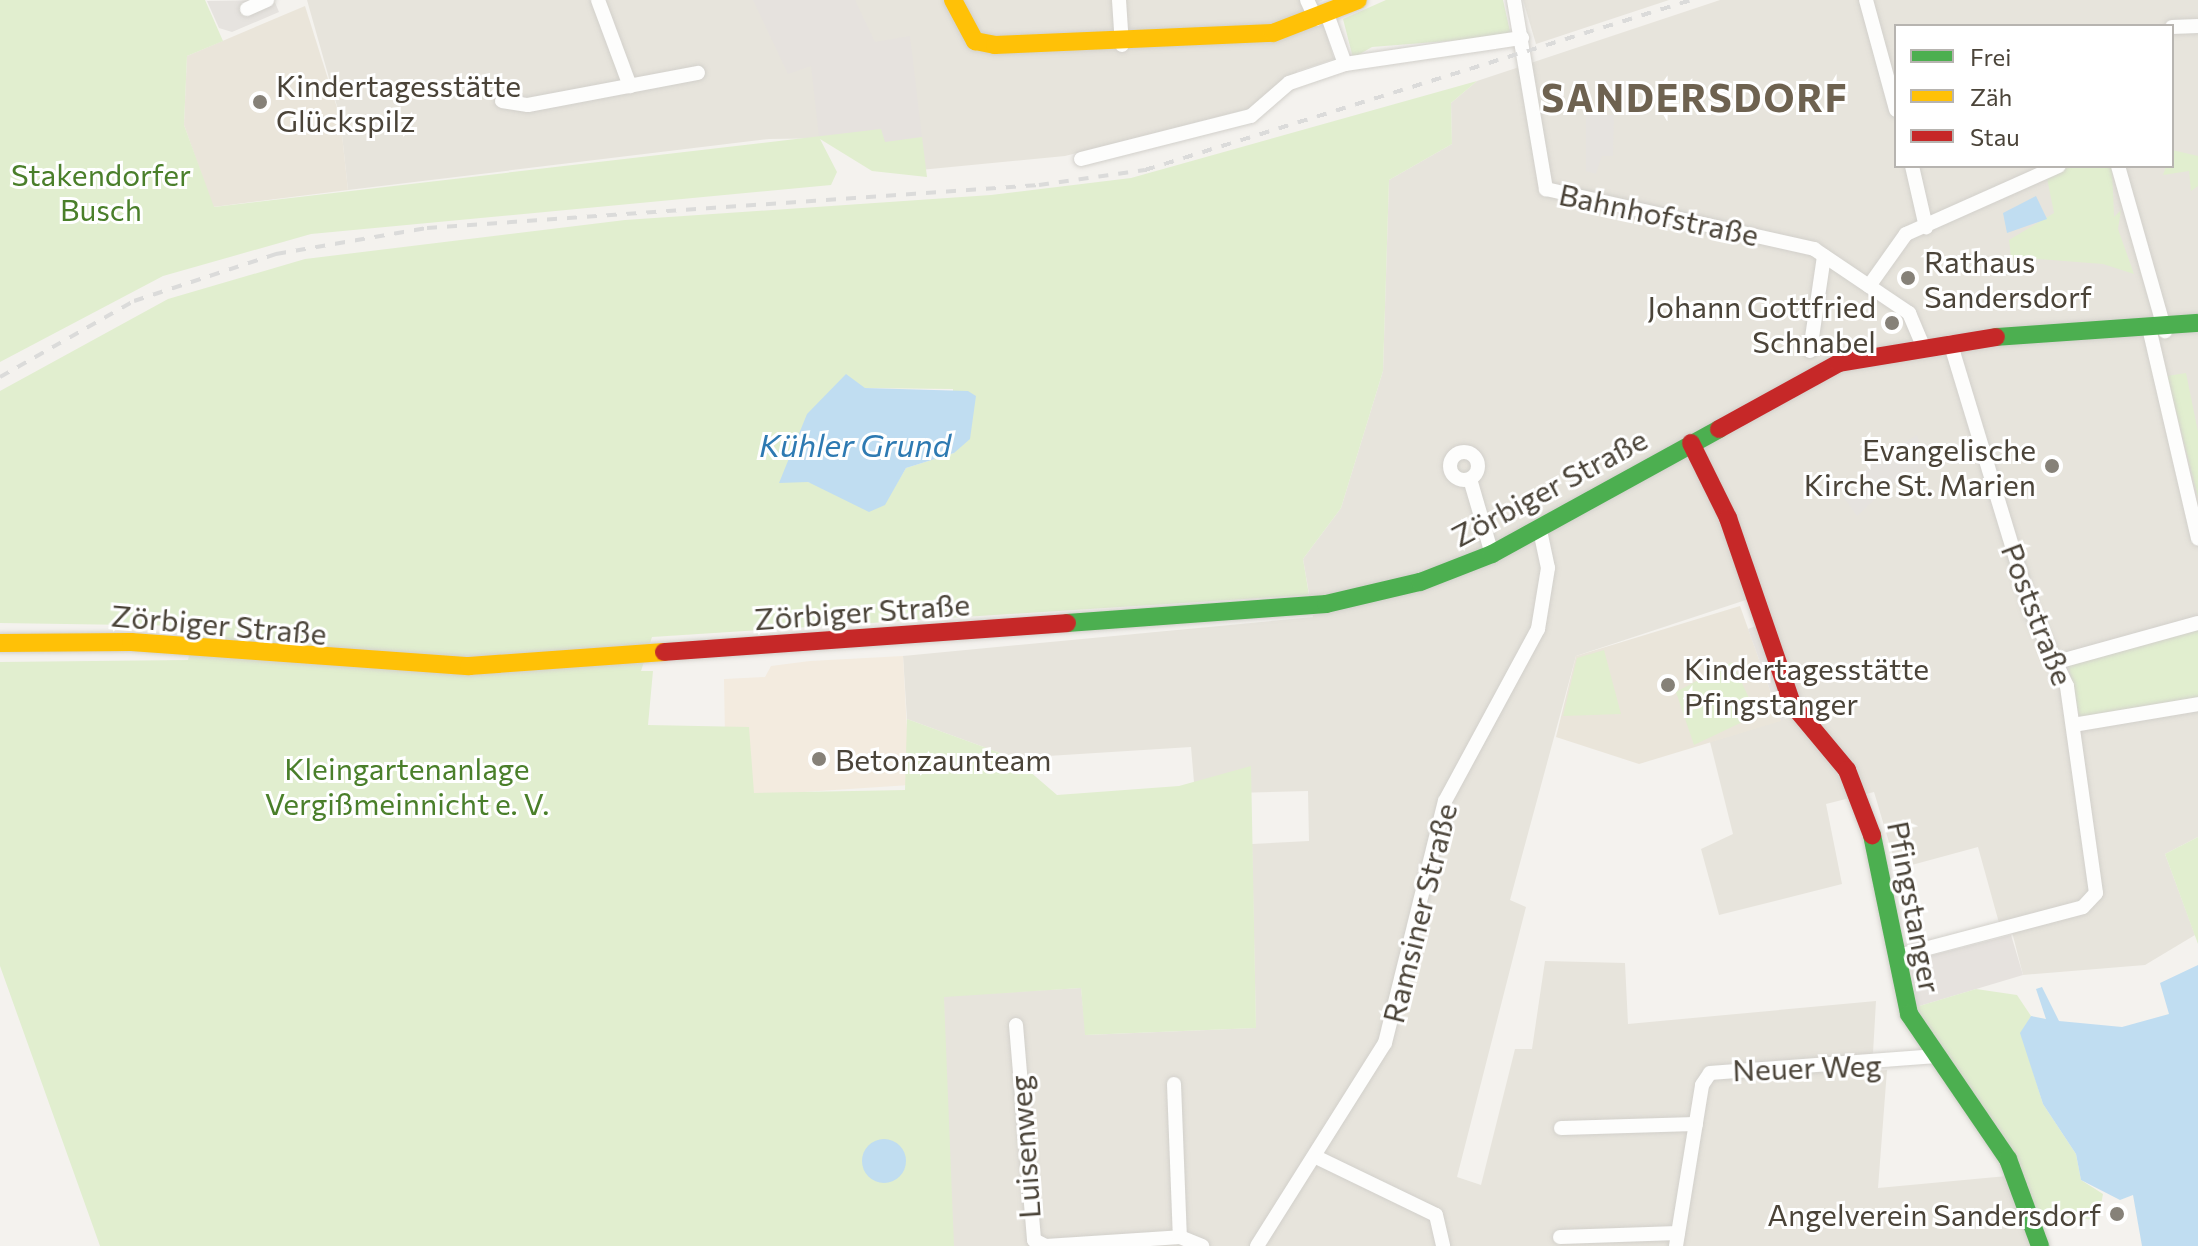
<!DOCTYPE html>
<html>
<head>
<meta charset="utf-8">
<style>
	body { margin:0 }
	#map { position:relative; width:2198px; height:1246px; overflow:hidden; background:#f4f2ee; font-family:Commissioner,sans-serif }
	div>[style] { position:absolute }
	.residential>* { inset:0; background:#e7e4dc }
	.commercial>* { inset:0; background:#f3ebdf }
	.industrial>* { inset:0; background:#e6e2de }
	.education>* { inset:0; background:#eae5da }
	.green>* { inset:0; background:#e1eecf }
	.parking>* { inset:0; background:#e6e3df }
	.water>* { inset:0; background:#c0ddf1 }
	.round { border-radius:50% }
	.roads { filter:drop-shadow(0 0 2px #d2d0cb) drop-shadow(0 0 2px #d2d0cb) }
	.street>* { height:14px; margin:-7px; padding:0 7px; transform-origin:7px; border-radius:7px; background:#fdfdfc }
	.street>.ring { margin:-7px; padding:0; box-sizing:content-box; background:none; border:14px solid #fdfdfc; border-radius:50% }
	.fast>* { height:18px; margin:-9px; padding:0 9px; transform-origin:9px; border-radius:9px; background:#4caf50 }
	.slow>* { height:18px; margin:-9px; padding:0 9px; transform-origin:9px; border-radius:9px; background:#ffc107 }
	.jam>* { height:18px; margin:-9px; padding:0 9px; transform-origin:9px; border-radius:9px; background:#c62828 }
	.rail>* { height:4px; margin-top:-2px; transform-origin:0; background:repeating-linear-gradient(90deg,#dbdbda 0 10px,transparent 0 20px) }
	.dots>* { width:22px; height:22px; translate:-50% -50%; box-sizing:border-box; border:4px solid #fff; border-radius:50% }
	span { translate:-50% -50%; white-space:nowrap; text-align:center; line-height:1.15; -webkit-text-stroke:6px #fff; paint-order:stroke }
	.poi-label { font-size:30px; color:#4b4439 }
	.left { translate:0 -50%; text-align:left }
	.right { translate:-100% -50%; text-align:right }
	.park-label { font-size:30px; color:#4a7f2a }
	.street-label { font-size:30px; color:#4b4439 }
	.water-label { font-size:32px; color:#2e7ab2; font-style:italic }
	.district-label { font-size:38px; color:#6e6250; font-weight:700; letter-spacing:2px }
	.legend { position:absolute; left:1894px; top:24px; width:280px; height:144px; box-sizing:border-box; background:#fff; border:2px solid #b7b4b0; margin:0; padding:10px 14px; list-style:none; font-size:24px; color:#4b4439 }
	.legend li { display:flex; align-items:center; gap:16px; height:40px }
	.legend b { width:40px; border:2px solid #b7b4b0 }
</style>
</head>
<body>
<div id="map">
	<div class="residential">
		<i style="clip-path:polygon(307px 0,1323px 0,1317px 3px,1334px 59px,1298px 71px,1252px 108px,1065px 156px,920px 170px,836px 138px,769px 139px,348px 190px,340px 117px)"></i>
		<i style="clip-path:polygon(1523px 0,1669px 0,1536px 44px)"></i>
		<i style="clip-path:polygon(evenodd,1720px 0,2198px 0,2198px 837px,2165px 854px,2195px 935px,2145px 965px,2023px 975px,2009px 920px,1999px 923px,1978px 847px,1897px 869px,1874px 792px,1826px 804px,1842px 884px,1719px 915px,1701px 849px,1733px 834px,1710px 742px,1804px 713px,1764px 594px,1576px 656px,1510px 900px,1526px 907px,1457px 1177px,1481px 1185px,1515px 1049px,1532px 1049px,1545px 961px,1625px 963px,1628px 1024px,1876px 1001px,1872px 1071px,1887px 1070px,1878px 1188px,2007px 1176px,2033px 1246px,946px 1246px,944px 996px,1081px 988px,1086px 1035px,1256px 1028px,1252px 844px,1309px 841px,1308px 791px,1195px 794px,1191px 747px,1014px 758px,907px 719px,903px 656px,1313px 617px,1303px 559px,1341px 508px,1383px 371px,1389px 180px,1452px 144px,1451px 103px,1477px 81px,1720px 0,1896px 26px,2172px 26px,2172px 166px,1896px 166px,1896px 26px)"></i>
	</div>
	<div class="commercial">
		<i style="clip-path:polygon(903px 656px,910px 785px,726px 797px,724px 679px,765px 677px,771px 666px,810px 661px)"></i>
	</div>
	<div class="industrial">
		<i style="clip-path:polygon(753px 0,855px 0,875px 42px,910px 36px,922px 137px,885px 143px,880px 129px,819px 138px,811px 66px,788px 74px)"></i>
		<i style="clip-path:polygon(2011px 935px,2023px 975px,1916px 1007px,1911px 967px,1918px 959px)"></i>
	</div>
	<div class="education">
		<i style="clip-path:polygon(305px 6px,340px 117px,348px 190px,213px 207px,184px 125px,187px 56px)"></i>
		<i style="clip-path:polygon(1740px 606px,1781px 721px,1639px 764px,1556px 737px,1576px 656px)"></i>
	</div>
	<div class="green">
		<i style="clip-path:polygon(0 0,205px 0,223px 41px,187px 56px,184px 125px,214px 207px,881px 129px,885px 142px,922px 137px,927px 177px,872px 171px,820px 139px,837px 172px,831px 185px,311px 234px,163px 276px,0 362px)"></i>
		<i style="clip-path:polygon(1386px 0,1503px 0,1511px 36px,1372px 47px,1353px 58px,1343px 19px)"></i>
		<i style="clip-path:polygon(evenodd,1477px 81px,1451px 103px,1452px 144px,1389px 180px,1383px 371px,1341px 508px,1303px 559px,1309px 595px,652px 637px,641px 671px,653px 671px,648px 725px,749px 727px,754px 793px,905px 790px,907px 719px,1014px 758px,1057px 795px,1179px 786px,1251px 766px,1256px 1028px,1085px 1035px,1081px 988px,944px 997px,954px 1246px,100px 1246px,0 966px,0 662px,188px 660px,197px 626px,0 623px,0 391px,168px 299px,305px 259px,625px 220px,991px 195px,1131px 178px,1477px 81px,864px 388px,953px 389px,954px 453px,906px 468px,884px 505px,808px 482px,864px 388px)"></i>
		<i style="clip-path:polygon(2172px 150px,2198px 156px,2198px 186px,2191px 191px,2189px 171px,2163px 175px)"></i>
		<i style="clip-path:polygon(2071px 166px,2112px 166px,2114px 217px,2121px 210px,2118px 229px,2134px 274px,2103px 264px,2011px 257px,2009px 240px,2054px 213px,2047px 178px)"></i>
		<i style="clip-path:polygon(2186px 373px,2198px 432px,2198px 497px,2167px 376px)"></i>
		<i style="clip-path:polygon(2198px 629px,2198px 699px,2080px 720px,2067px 659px)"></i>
		<i style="clip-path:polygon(1604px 650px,1621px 714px,1563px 716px,1577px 658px)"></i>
		<i style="clip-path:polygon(1732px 662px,1757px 715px,1694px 745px,1676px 692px)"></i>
		<i style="clip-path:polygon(2198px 837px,2198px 944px,2165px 854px)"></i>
		<i style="clip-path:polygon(1976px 989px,2017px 995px,2031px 1016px,2021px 1033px,2043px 1104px,2076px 1154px,2081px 1180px,2103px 1194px,2098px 1220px,2040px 1216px,2012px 1157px,1916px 1007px)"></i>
	</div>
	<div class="parking">
		<i style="clip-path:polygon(274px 0,279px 12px,232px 32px,219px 28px,207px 1px)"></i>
		<i style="clip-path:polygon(1586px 115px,1614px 115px,1613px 156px,1602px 156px,1596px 174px,1586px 171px)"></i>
		<i style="clip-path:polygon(1917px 435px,1928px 468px,1890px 485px,1857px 516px,1842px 495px,1875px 461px)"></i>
		<i style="clip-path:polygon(1761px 624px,1791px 715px,1781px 721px,1748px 629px)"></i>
	</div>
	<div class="water">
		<i style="clip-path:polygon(2036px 196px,2047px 219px,2007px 233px,2003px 213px)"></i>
		<i style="clip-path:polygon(846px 374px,865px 388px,968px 391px,976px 396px,970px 439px,954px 453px,906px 468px,885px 505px,869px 512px,808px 482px,779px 483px,807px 414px)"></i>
		<i style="clip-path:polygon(2198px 965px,2198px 1246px,2142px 1246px,2133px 1195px,2120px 1200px,2081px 1180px,2076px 1154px,2043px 1104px,2020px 1033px,2031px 1016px,2046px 1019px,2036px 989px,2042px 987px,2059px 1021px,2122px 1027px,2169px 1014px,2160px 983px)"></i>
		<i class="round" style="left:862px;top:1139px;width:44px;height:44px"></i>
	</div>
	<div class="roads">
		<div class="street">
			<i style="left:598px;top:0;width:92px;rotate:69.6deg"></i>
			<i style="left:1119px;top:0;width:45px;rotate:86.2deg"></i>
			<i style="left:1307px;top:0;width:21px;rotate:65deg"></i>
			<i style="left:1514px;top:0;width:192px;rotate:80.4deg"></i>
			<i style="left:1546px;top:189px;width:275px;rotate:12.6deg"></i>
			<i style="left:1814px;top:249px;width:115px;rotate:34deg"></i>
			<i style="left:1909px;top:313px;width:36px;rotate:67deg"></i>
			<i style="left:1866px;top:0;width:114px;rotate:74.7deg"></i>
			<i style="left:247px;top:9px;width:22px;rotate:-24deg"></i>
			<i style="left:1327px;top:14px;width:53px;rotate:70.2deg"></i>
			<i style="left:2172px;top:27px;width:26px;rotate:-2deg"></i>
			<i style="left:502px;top:101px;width:26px;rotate:9deg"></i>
			<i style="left:528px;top:105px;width:173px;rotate:-10.7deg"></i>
			<i style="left:1081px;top:159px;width:175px;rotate:-14.2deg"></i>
			<i style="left:1251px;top:116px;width:50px;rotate:-41deg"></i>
			<i style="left:1289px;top:83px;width:59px;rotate:-18.7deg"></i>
			<i style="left:1345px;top:64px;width:179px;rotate:-8.4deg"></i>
			<i style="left:1912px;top:166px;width:63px;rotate:77.1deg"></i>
			<i style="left:2118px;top:166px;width:172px;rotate:74.1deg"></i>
			<i style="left:1869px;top:286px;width:64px;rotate:-54.6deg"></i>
			<i style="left:1906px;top:234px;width:167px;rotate:-24deg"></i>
			<i style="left:2150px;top:332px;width:212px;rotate:76.9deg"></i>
			<i style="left:1810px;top:351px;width:96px;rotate:-81.6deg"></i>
			<i class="ring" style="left:1450px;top:452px;width:14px;height:14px"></i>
			<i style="left:1470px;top:479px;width:78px;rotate:73.7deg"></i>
			<i style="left:2057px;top:662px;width:146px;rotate:-15.5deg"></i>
			<i style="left:2073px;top:725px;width:127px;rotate:-9.5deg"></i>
			<i style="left:1898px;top:956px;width:191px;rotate:-14.8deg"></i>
			<i style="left:2083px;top:907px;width:19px;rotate:-47deg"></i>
			<i style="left:2096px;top:893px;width:209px;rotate:-98deg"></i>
			<i style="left:2067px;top:686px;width:79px;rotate:-115.6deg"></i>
			<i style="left:2033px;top:615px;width:285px;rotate:-106.9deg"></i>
			<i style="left:1016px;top:1025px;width:216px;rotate:85.2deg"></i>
			<i style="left:1034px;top:1240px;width:13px;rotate:27deg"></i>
			<i style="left:1046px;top:1246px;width:134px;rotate:-3.8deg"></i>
			<i style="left:1180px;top:1237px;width:24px;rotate:22deg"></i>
			<i style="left:1174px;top:1084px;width:153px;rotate:87.8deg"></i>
			<i style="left:1561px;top:1128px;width:135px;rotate:-1.7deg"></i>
			<i style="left:1316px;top:1157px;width:133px;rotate:25.8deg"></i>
			<i style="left:1436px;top:1215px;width:32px;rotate:77deg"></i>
			<i style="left:1560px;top:1237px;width:118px;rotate:-1.9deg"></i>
			<i style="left:1257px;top:1246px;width:240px;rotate:-57.8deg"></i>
			<i style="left:1385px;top:1043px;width:249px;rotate:-76.1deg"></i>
			<i style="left:1445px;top:801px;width:196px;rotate:-61.6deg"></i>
			<i style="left:1538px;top:629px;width:62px;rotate:-80.7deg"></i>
			<i style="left:1548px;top:568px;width:39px;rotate:-102deg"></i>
			<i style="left:1676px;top:1246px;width:163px;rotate:-80.8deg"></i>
			<i style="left:1702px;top:1085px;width:14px;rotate:-56deg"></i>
			<i style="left:1710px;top:1073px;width:227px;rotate:-4.3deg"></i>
		</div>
		<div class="fast">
			<i style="left:1996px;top:337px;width:202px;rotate:-4deg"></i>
			<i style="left:1067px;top:623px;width:260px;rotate:-4.2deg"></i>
			<i style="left:1326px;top:604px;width:97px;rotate:-13.2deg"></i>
			<i style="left:1420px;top:582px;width:77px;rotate:-21.3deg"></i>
			<i style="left:1492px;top:554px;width:259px;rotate:-28.8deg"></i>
			<i style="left:1872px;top:835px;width:183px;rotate:78.3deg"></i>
			<i style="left:1909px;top:1014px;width:176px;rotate:55.7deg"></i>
			<i style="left:2008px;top:1159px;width:93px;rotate:69.8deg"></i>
		</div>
		<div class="slow">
			<i style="left:953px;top:0;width:47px;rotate:61.8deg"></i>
			<i style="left:975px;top:41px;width:20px;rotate:11deg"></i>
			<i style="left:995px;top:45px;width:278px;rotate:-2.5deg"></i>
			<i style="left:1273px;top:33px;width:91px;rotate:-21.2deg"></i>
			<i style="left:0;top:643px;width:131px;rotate:-0.4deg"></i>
			<i style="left:131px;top:642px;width:339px;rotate:4.1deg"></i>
			<i style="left:469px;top:666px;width:196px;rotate:-4.1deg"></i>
		</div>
		<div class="jam">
			<i style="left:1719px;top:429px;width:137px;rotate:-28.8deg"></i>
			<i style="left:1839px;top:363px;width:159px;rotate:-9.4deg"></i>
			<i style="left:1691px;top:443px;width:84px;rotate:63.7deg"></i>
			<i style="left:1728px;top:518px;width:197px;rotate:71deg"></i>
			<i style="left:1792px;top:704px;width:86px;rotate:50.2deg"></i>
			<i style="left:1847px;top:770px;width:70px;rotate:69deg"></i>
			<i style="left:664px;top:652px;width:404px;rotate:-4.1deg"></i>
		</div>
	</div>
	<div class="rail">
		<i style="left:0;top:377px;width:154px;rotate:-29.6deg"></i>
		<i style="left:134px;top:301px;width:150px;rotate:-18.3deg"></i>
		<i style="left:276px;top:254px;width:153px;rotate:-9.8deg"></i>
		<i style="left:427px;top:228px;width:614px;rotate:-4.02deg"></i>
		<i style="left:1039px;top:185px;width:107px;rotate:-8.1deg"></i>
		<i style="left:1145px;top:170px;width:572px;rotate:-17.29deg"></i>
	</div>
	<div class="dots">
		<i style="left:260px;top:102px;background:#868178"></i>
		<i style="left:1908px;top:278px;background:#868178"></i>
		<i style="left:1892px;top:323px;background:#868178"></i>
		<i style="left:2052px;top:466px;background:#868178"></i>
		<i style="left:1668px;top:685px;background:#868178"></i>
		<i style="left:819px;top:759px;background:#868178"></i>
		<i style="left:2117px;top:1214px;background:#868178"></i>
	</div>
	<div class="poi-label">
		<span class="left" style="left:276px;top:102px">Kindertagesstätte<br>Glückspilz</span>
		<span class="left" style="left:1924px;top:278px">Rathaus<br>Sandersdorf</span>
		<span class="right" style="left:1876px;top:323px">Johann Gottfried<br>Schnabel</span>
		<span class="right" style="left:2036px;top:466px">Evangelische<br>Kirche St. Marien</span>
		<span class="left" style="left:1684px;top:685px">Kindertagesstätte<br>Pfingstanger</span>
		<span class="left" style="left:835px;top:759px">Betonzaunteam</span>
		<span class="right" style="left:2101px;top:1214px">Angelverein Sandersdorf</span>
	</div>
	<div class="park-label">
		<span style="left:101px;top:191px">Stakendorfer<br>Busch</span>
		<span style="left:407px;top:785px">Kleingartenanlage<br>Vergißmeinnicht e. V.</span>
	</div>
	<div class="street-label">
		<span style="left:1659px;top:214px;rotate:12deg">Bahnhofstraße</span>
		<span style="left:1549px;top:487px;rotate:-28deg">Zörbiger Straße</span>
		<span style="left:862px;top:611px;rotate:-4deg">Zörbiger Straße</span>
		<span style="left:2038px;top:614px;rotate:69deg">Poststraße</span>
		<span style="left:219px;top:624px;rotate:5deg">Zörbiger Straße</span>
		<span style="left:1915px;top:907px;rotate:79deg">Pfingstanger</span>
		<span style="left:1419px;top:913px;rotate:-76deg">Ramsiner Straße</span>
		<span style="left:1807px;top:1067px;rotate:-2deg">Neuer Weg</span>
		<span style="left:1024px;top:1147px;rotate:-94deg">Luisenweg</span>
	</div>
	<div class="water-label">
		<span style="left:855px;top:444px">Kühler Grund</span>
	</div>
	<div class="district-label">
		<span style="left:1695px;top:97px">SANDERSDORF</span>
	</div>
	<ul class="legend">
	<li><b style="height:10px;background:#4caf50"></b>Frei</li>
	<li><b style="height:10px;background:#ffc107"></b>Zäh</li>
	<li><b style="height:10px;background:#c62828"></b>Stau</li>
	</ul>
</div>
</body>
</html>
